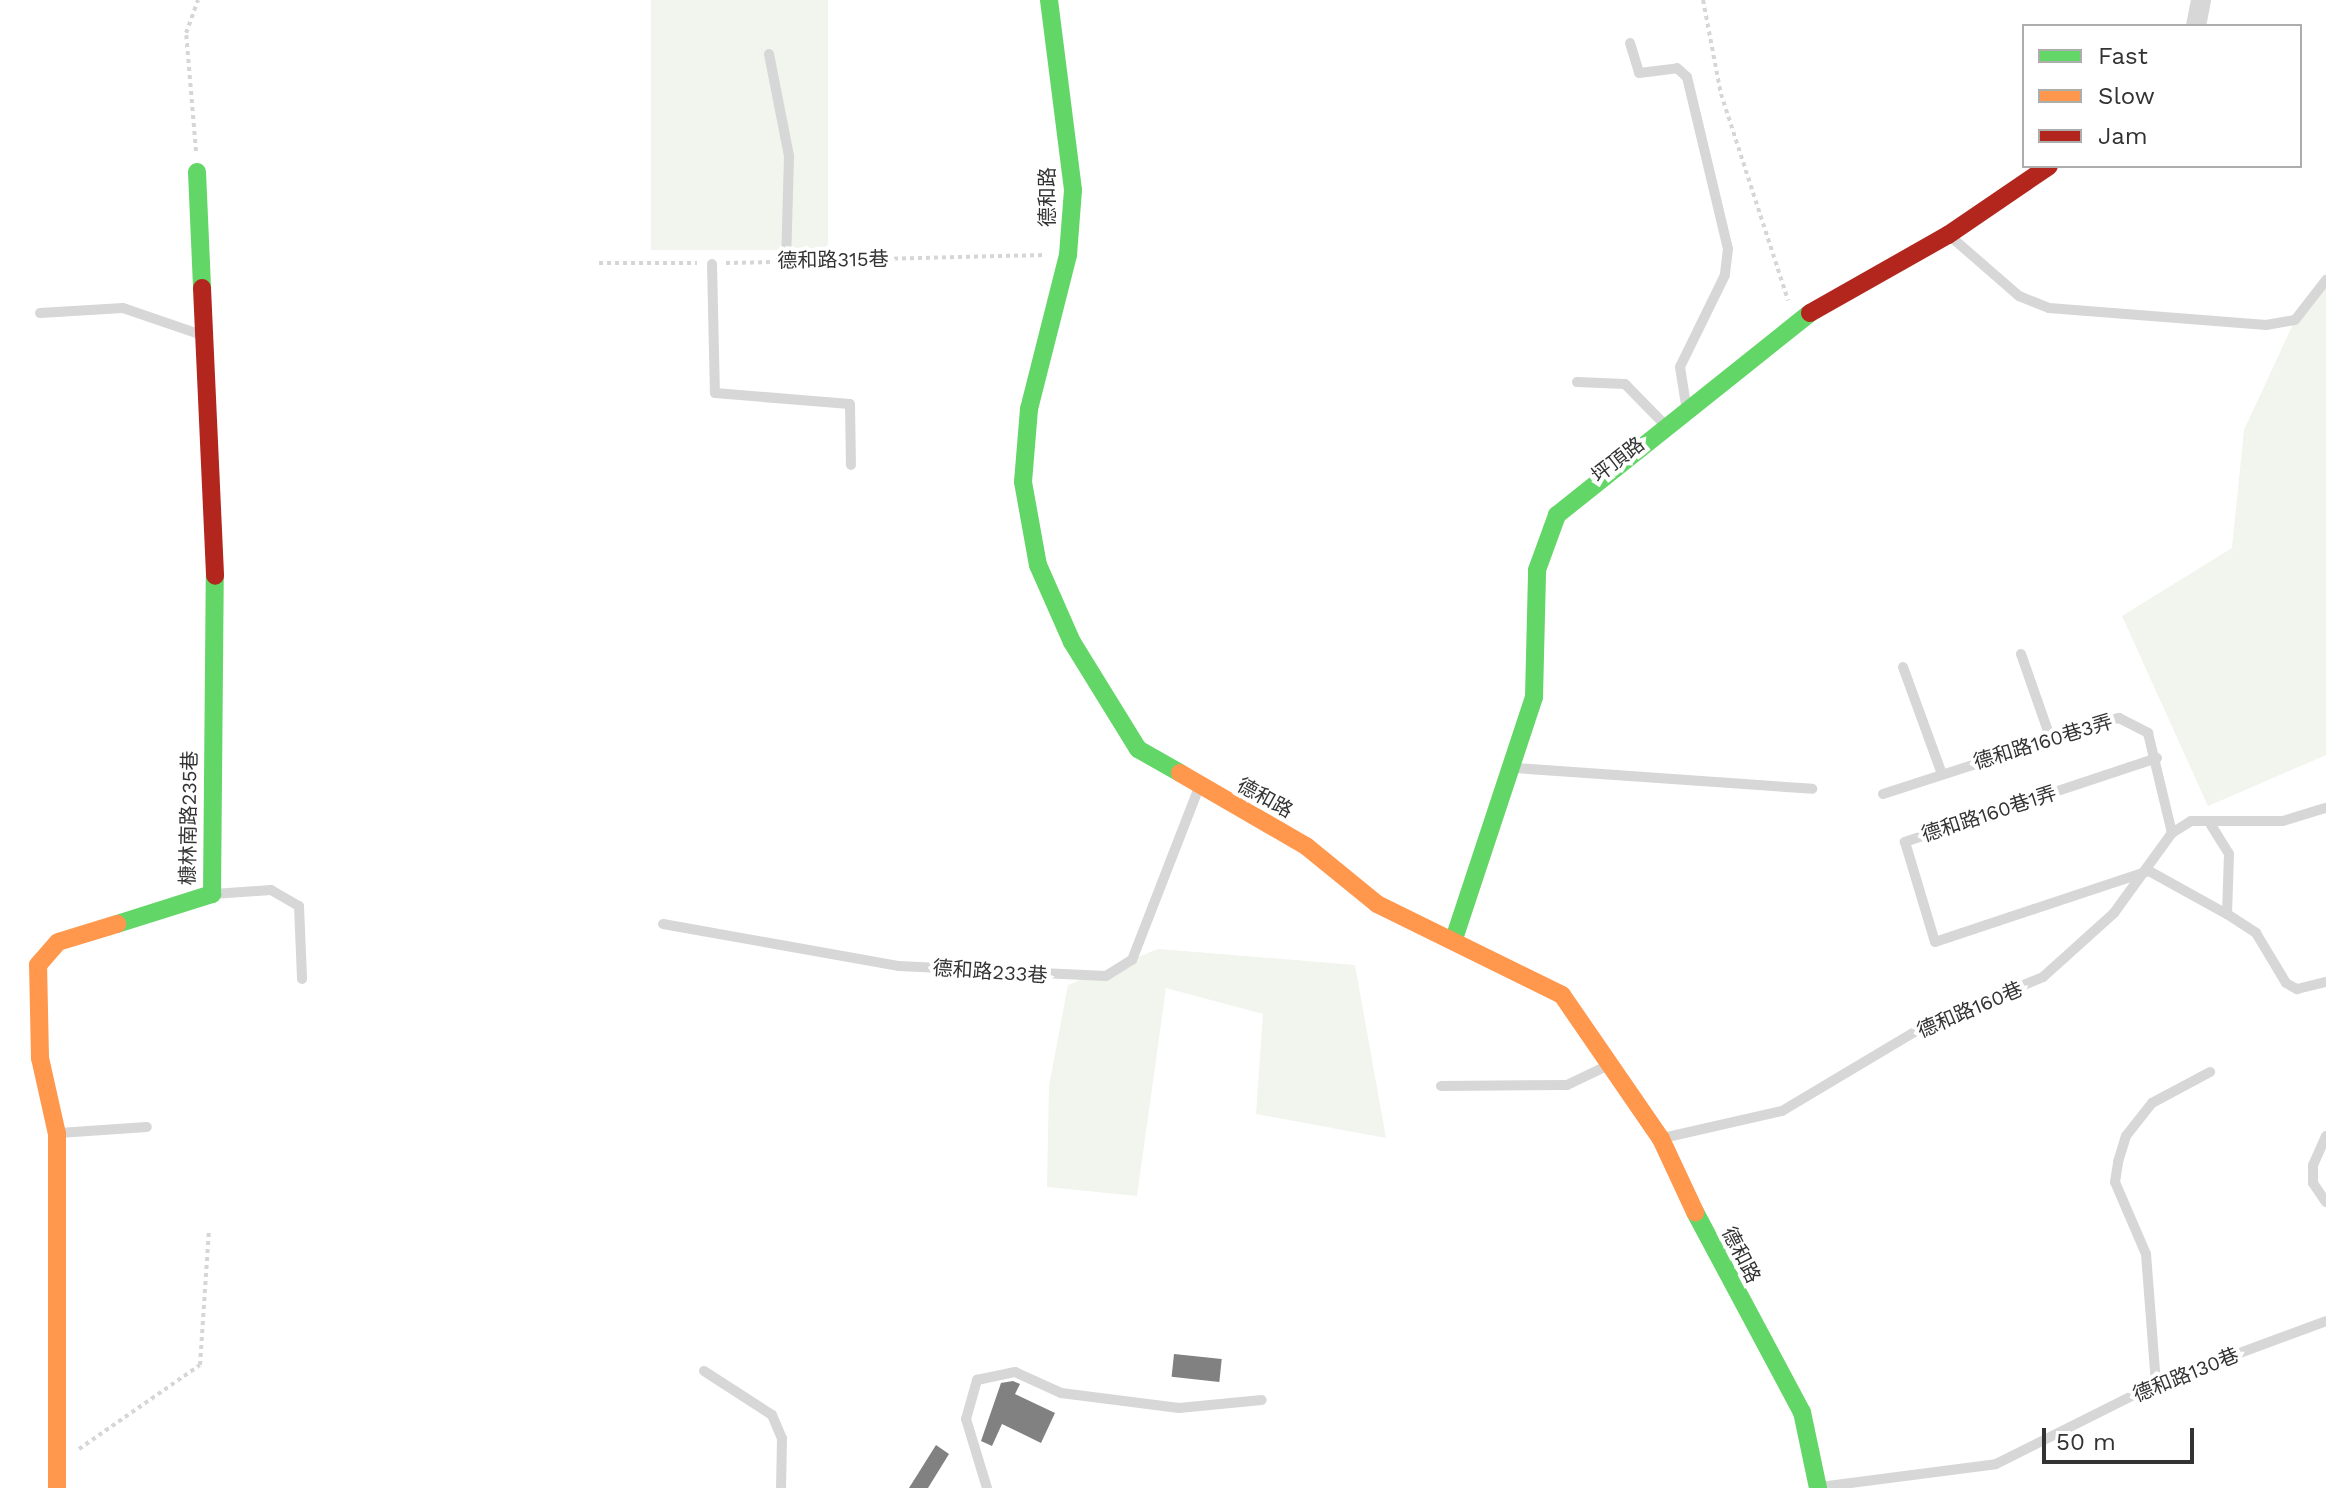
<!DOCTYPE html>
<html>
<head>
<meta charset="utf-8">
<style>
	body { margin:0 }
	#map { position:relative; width:2326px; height:1488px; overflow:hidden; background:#fff; font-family:"Work Sans","Noto Sans TC",sans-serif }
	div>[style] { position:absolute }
	.green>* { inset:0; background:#f1f5ed; transform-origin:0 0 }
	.building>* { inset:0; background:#818181; transform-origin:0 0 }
	.path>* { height:4px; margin-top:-2px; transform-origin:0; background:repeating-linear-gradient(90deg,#d6d6d6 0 4px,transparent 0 8px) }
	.lane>* { height:10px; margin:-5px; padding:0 5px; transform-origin:5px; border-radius:5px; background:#d7d7d7 }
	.street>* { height:20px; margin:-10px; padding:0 10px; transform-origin:10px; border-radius:10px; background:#d7d7d7 }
	.fast>* { height:18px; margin:-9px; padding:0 9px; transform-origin:9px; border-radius:9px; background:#63d668 }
	.slow>* { height:18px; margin:-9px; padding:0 9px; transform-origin:9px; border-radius:9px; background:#ff974d }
	.jam>* { height:18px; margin:-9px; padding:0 9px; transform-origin:9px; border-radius:9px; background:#b3261e }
	span { translate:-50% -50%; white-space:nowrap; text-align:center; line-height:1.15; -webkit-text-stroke:8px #fff; paint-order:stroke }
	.street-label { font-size:20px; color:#333 }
	.legend { position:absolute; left:2022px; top:24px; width:280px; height:144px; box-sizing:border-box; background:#fff; border:2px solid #adadad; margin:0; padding:10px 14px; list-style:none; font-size:24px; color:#333 }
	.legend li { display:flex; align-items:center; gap:16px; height:40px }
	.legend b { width:40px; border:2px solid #adadad }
	.scale { position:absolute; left:2042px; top:1428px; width:152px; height:36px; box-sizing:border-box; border:4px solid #333; border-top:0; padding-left:10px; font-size:24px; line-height:28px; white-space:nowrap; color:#333; -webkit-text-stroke:6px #fff; paint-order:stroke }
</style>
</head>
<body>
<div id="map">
	<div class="green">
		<i style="left:651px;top:0;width:177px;height:250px"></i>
		<i style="clip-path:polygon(2326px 280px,2326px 755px,2208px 806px,2122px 616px,2232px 548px,2244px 430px,2295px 320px)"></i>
		<i style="clip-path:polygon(1158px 949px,1355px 965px,1386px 1138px,1256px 1114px,1263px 1014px,1166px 988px,1137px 1196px,1047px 1187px,1049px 1086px,1068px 985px)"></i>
	</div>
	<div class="building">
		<i style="left:1174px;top:1354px;width:48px;height:23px;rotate:6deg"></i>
		<i style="clip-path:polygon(1013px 1381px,1020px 1384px,1015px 1394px,1055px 1413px,1041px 1443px,1002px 1424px,992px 1446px,981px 1441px,1001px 1383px)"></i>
		<i style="clip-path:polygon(936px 1445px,949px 1454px,928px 1488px,909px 1488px)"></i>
	</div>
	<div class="path">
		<i style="left:1703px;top:0;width:96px;rotate:79.2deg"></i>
		<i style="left:1721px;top:94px;width:217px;rotate:72deg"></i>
		<i style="left:196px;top:151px;width:118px;rotate:-94.8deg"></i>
		<i style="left:186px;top:33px;width:35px;rotate:-70deg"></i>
		<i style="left:798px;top:261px;width:247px;rotate:-1.4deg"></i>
		<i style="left:599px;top:263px;width:98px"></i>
		<i style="left:726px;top:263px;width:47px;rotate:-1.2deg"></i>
		<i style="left:79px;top:1449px;width:147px;rotate:-34.8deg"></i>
		<i style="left:200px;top:1365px;width:135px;rotate:-86.2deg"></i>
	</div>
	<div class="lane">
		<i style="left:1630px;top:43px;width:31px;rotate:73deg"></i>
		<i style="left:1639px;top:73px;width:38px;rotate:-7deg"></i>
		<i style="left:1677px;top:68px;width:13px;rotate:42deg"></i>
		<i style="left:1687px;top:77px;width:177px;rotate:76.6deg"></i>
		<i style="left:1728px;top:249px;width:26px;rotate:97deg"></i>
		<i style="left:1725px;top:275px;width:102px;rotate:116.1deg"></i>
		<i style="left:1680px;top:367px;width:38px;rotate:81deg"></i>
		<i style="left:769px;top:54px;width:104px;rotate:78.9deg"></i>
		<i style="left:789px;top:156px;width:105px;rotate:91.6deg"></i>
		<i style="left:1950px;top:236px;width:91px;rotate:41deg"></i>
		<i style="left:2019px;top:296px;width:32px;rotate:22deg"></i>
		<i style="left:2049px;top:308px;width:218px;rotate:4.5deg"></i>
		<i style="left:2266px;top:325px;width:29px;rotate:-10deg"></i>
		<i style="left:2295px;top:320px;width:51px;rotate:-52.2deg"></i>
		<i style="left:712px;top:264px;width:129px;rotate:88.7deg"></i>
		<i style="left:715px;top:393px;width:135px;rotate:4.7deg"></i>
		<i style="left:850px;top:404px;width:61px;rotate:89.1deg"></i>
		<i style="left:40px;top:313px;width:83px;rotate:-3.4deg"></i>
		<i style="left:123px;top:308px;width:83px;rotate:18.9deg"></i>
		<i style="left:1577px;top:382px;width:48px;rotate:2.4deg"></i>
		<i style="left:1625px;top:384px;width:56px;rotate:45.7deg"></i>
		<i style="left:2021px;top:654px;width:88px;rotate:70.7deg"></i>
		<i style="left:1903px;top:667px;width:114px;rotate:70deg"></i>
		<i style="left:2157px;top:758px;width:266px;rotate:161.6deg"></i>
		<i style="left:1905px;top:842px;width:104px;rotate:73.3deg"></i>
		<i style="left:1935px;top:942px;width:225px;rotate:-18.4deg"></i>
		<i style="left:2149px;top:871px;width:89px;rotate:28.9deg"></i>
		<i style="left:1515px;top:768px;width:298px;rotate:4deg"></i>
		<i style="left:1883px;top:794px;width:248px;rotate:-17.9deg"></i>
		<i style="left:2119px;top:718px;width:33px;rotate:27deg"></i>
		<i style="left:2148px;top:733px;width:103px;rotate:76.5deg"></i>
		<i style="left:2211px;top:825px;width:34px;rotate:58deg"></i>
		<i style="left:2229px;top:854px;width:60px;rotate:91.9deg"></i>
		<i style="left:2227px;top:914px;width:35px;rotate:33deg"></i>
		<i style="left:2256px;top:933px;width:58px;rotate:59deg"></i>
		<i style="left:2286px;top:983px;width:13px;rotate:29deg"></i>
		<i style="left:2297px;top:989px;width:30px;rotate:-14deg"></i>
		<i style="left:214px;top:894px;width:57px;rotate:-4deg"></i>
		<i style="left:271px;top:890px;width:32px;rotate:30deg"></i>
		<i style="left:299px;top:906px;width:73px;rotate:87.6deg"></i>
		<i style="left:663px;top:924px;width:240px;rotate:10.1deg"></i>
		<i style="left:899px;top:966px;width:207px;rotate:2.8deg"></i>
		<i style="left:1106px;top:976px;width:31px;rotate:-32deg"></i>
		<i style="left:1132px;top:960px;width:186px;rotate:-68.8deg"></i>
		<i style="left:1441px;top:1086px;width:126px;rotate:-0.5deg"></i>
		<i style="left:1567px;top:1085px;width:47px;rotate:-25.5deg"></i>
		<i style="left:59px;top:1133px;width:88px;rotate:-3.9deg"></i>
		<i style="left:2326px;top:1136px;width:32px;rotate:114deg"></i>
		<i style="left:2313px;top:1165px;width:18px;rotate:90deg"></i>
		<i style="left:2313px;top:1183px;width:23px;rotate:56deg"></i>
		<i style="left:1663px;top:1138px;width:122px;rotate:-12.8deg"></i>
		<i style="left:1782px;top:1111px;width:162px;rotate:-30.8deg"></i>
		<i style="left:1921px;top:1028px;width:132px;rotate:-22.7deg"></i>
		<i style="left:2043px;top:977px;width:96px;rotate:-42deg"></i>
		<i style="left:2114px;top:913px;width:99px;rotate:-54.1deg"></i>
		<i style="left:2172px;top:833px;width:22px;rotate:-32deg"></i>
		<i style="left:2191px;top:821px;width:92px"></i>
		<i style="left:2283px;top:821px;width:44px;rotate:-17.2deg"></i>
		<i style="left:704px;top:1371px;width:81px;rotate:32.9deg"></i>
		<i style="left:772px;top:1415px;width:25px;rotate:67deg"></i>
		<i style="left:782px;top:1438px;width:50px;rotate:91.1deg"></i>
		<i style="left:2156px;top:1384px;width:130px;rotate:-94.4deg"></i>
		<i style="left:2146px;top:1254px;width:78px;rotate:-113.3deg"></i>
		<i style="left:2115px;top:1182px;width:20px;rotate:-81deg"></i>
		<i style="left:2118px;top:1162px;width:27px;rotate:-73deg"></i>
		<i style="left:2126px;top:1136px;width:42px;rotate:-51.8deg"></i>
		<i style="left:2152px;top:1103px;width:66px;rotate:-28.1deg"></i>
		<i style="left:1820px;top:1487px;width:177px;rotate:-7.4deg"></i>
		<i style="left:1996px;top:1464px;width:179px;rotate:-26.6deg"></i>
		<i style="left:2156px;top:1384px;width:181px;rotate:-20.3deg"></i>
		<i style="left:987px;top:1488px;width:72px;rotate:-106.9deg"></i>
		<i style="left:966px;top:1419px;width:41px;rotate:-74.2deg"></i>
		<i style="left:977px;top:1380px;width:39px;rotate:-12deg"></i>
		<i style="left:1015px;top:1372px;width:51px;rotate:24.5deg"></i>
		<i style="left:1061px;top:1393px;width:119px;rotate:7.2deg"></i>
		<i style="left:1179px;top:1408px;width:83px;rotate:-5.5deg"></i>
	</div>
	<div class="street">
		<i style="left:2196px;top:26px;width:26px;rotate:-79deg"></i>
	</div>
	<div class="fast">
		<i style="left:1049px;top:0;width:192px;rotate:82.8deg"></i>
		<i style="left:1073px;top:190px;width:65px;rotate:94.4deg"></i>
		<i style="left:1068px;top:255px;width:159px;rotate:104.2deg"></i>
		<i style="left:1029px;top:409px;width:73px;rotate:94.7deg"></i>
		<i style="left:1023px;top:482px;width:84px;rotate:79.8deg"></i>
		<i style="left:1038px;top:565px;width:84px;rotate:66.2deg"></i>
		<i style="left:1072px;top:642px;width:126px;rotate:58.3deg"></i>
		<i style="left:1138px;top:749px;width:48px;rotate:29.7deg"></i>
		<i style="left:197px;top:172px;width:116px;rotate:87.5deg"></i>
		<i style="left:117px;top:924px;width:100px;rotate:-17.5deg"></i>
		<i style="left:212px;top:894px;width:318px;rotate:-89.5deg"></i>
		<i style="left:1454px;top:939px;width:255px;rotate:-71.7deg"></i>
		<i style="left:1534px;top:697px;width:127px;rotate:-88.6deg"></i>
		<i style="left:1537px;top:570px;width:59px;rotate:-70deg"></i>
		<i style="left:1557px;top:515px;width:324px;rotate:-38.6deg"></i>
		<i style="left:1695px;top:1212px;width:227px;rotate:61.9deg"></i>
		<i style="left:1802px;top:1412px;width:78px;rotate:78.1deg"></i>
	</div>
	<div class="slow">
		<i style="left:1180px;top:773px;width:146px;rotate:30.1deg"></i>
		<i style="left:1306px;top:846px;width:92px;rotate:39.2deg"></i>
		<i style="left:1377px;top:904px;width:206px;rotate:26.2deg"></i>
		<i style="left:1562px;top:995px;width:175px;rotate:55.5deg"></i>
		<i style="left:1661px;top:1139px;width:81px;rotate:65deg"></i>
		<i style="left:57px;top:1488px;width:354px;rotate:-90deg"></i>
		<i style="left:57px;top:1134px;width:78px;rotate:-102.6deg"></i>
		<i style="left:40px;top:1058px;width:93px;rotate:-91.2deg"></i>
		<i style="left:38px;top:965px;width:30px;rotate:-49deg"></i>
		<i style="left:58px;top:942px;width:62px;rotate:-17deg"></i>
	</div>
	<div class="jam">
		<i style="left:202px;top:288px;width:288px;rotate:87.4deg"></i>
		<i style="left:1810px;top:313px;width:159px;rotate:-29.5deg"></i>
		<i style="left:1948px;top:235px;width:122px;rotate:-34.3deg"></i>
	</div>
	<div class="street-label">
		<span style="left:1047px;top:197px;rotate:-90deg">德和路</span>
		<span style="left:833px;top:260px;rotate:-1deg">德和路315巷</span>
		<span style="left:1618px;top:460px;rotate:-38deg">坪頂路</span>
		<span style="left:2043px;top:742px;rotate:-17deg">德和路160巷3弄</span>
		<span style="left:1265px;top:798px;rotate:29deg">德和路</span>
		<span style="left:1989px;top:814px;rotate:-18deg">德和路160巷1弄</span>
		<span style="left:189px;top:818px;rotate:-89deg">槺林南路235巷</span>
		<span style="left:990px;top:972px;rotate:4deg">德和路233巷</span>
		<span style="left:1970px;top:1010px;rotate:-23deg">德和路160巷</span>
		<span style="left:1741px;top:1255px;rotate:63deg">德和路</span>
		<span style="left:2186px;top:1375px;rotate:-22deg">德和路130巷</span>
	</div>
	<ul class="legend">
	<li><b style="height:10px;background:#63d668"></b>Fast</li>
	<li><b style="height:10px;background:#ff974d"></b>Slow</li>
	<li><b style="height:10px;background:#b3261e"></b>Jam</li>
	</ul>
	<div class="scale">50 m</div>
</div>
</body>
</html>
